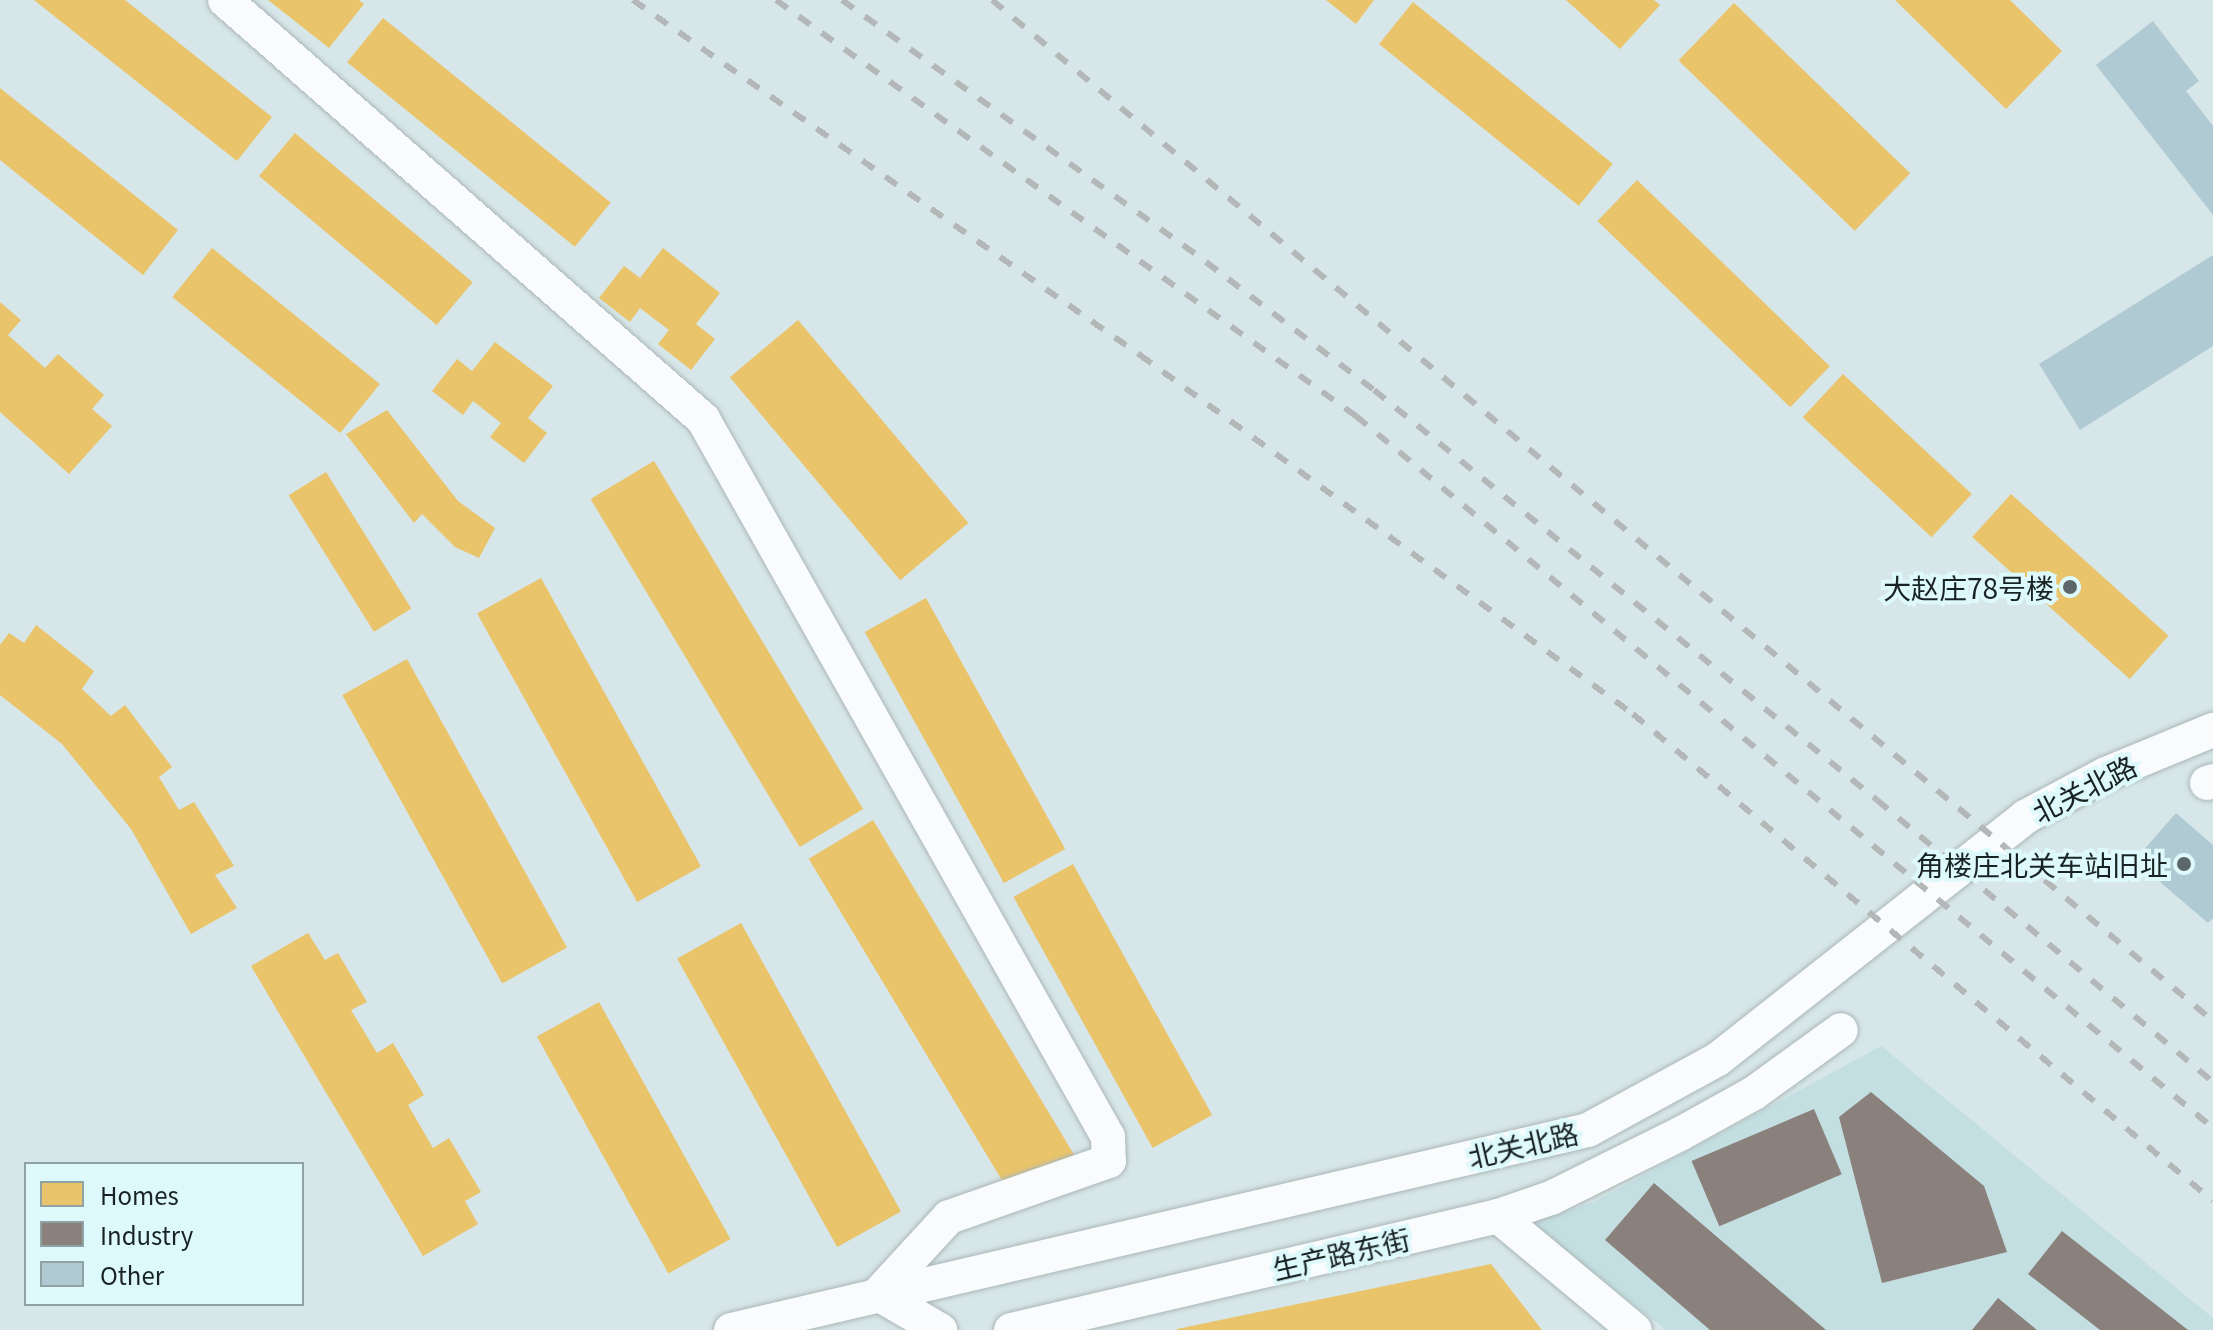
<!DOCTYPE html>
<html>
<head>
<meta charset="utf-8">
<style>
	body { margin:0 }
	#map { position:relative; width:2213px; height:1330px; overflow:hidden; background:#d7e6e8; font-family:Georgia,"Noto Sans SC",serif }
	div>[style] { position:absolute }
	.built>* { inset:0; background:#c4dfe1 }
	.homes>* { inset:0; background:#e9c46a; transform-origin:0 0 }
	.industry>* { inset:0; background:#8a817c; transform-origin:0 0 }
	.building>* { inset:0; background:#b0cad3 }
	.roads { filter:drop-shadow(0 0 2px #aab6b7) drop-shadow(0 0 2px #aab6b7) }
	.minor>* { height:34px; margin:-17px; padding:0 17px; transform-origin:17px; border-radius:17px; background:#f9fbfc }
	.rail>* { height:6px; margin-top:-3px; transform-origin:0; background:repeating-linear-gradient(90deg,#b3b7b8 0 14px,transparent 0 28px) }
	.dots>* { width:22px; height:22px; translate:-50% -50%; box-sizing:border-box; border:4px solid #def9fb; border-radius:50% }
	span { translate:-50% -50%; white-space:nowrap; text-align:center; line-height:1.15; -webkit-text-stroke:8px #def9fb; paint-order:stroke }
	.poi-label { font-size:28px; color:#192324 }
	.right { translate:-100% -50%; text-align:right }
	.street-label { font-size:28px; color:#192324 }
	.legend { position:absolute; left:24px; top:1162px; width:280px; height:144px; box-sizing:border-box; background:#def9fb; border:2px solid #8fa3a5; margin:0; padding:10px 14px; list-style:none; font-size:24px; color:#192324 }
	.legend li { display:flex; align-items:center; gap:16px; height:40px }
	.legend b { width:40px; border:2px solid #8fa3a5 }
</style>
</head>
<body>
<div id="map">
	<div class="built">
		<i style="clip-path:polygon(1881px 1046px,2213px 1318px,2213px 1330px,1666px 1330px,1530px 1223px,1594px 1202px)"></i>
	</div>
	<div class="homes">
		<i style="clip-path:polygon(34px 0,125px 0,272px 117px,237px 161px)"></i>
		<i style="clip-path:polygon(268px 0,359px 0,364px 4px,329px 48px)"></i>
		<i style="clip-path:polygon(1326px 0,1374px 0,1356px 24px)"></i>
		<i style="clip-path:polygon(1566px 0,1654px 0,1660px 5px,1620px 49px)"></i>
		<i style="clip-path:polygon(1895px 0,2010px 0,2062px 51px,2006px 109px)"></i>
		<i style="left:1413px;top:2px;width:257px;height:54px;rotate:39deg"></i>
		<i style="left:1734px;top:3px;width:245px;height:80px;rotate:44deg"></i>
		<i style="left:383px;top:18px;width:293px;height:57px;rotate:39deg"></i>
		<i style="clip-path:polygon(0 88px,178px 230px,143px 275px,0 160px)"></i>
		<i style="left:295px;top:133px;width:232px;height:56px;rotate:40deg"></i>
		<i style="left:1637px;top:180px;width:268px;height:57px;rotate:44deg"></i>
		<i style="left:212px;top:248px;width:216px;height:63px;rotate:39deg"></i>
		<i style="clip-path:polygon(663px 248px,720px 293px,696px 324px,715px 339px,691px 370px,658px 344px,669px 330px,640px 308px,630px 322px,599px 298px,624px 266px,640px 278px)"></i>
		<i style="clip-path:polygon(0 302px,21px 320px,8px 335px,45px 368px,58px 354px,104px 395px,92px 409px,112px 426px,69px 474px,0 412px)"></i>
		<i style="left:798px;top:320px;width:265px;height:89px;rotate:50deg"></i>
		<i style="clip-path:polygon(495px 342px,553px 386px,528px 418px,547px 433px,524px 463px,490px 437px,501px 423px,473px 401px,463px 415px,432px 391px,457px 359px,472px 371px)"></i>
		<i style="left:1843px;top:374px;width:176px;height:59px;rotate:43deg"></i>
		<i style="clip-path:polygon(387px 410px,458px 501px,495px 528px,479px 558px,455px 547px,422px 514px,414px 523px,346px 434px)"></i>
		<i style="left:654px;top:461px;width:406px;height:74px;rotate:59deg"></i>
		<i style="left:326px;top:472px;width:161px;height:44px;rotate:58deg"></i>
		<i style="left:2011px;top:494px;width:212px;height:58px;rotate:42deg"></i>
		<i style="left:541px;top:578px;width:330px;height:73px;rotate:61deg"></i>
		<i style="left:926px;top:598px;width:287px;height:70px;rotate:61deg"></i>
		<i style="clip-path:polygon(36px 625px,94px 671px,82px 689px,111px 716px,125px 705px,172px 767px,159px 777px,179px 810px,194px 802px,234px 866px,215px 875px,237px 908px,191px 934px,131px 829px,62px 744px,0 695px,0 645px,9px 633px,24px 643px)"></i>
		<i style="left:407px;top:659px;width:330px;height:74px;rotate:61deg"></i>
		<i style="left:873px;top:820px;width:406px;height:75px;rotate:59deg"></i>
		<i style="left:1073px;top:864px;width:287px;height:68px;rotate:61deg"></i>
		<i style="left:741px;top:923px;width:330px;height:73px;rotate:61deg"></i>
		<i style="clip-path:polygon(308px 933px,325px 960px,338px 953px,367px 1002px,351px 1010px,377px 1053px,393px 1043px,424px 1095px,408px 1105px,433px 1148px,449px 1138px,481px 1192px,465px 1201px,478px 1224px,423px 1256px,251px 966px)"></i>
		<i style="left:599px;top:1002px;width:271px;height:71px;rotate:61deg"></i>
		<i style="clip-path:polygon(1491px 1264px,1542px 1330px,1177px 1330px,1177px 1329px)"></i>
	</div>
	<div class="industry">
		<i style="clip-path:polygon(1871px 1092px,1984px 1186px,2007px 1252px,1882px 1283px,1839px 1117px)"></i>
		<i style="left:1814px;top:1109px;width:71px;height:133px;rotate:67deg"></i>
		<i style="clip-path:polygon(1654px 1183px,1826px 1330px,1710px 1330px,1605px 1240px)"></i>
		<i style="clip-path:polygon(2062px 1231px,2188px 1330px,2100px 1330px,2028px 1274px)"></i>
		<i style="clip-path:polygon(1998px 1298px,2037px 1330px,1972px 1330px)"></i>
	</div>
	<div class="building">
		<i style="clip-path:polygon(2153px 21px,2199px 81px,2186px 91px,2213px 126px,2213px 215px,2096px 65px)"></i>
		<i style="clip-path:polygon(2213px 255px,2213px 346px,2080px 430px,2039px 364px)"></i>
		<i style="clip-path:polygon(2176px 813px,2213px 845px,2213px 918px,2208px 923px,2160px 882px,2167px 875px,2141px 853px)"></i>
	</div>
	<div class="roads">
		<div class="minor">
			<i style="left:225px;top:0;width:636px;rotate:41.24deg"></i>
			<i style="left:703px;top:419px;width:824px;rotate:60.57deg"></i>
			<i style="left:1108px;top:1137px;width:24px;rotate:88deg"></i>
			<i style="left:1109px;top:1161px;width:170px;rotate:160.7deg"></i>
			<i style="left:949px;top:1217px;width:105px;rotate:132.7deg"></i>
			<i style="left:878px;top:1294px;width:72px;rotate:30.1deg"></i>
			<i style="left:2207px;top:783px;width:6px;rotate:-18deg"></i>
			<i style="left:1498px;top:1216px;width:56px;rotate:-18.8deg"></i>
			<i style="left:1551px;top:1198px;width:144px;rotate:-26.4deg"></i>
			<i style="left:1680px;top:1134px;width:85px;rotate:-29deg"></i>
			<i style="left:1754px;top:1093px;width:107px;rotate:-35.9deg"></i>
			<i style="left:731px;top:1330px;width:880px;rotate:-13.14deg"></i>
			<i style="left:1588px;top:1130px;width:148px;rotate:-28.6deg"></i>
			<i style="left:1718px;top:1059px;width:391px;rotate:-38.2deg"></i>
			<i style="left:2025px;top:817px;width:92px;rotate:-28deg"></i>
			<i style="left:2106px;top:774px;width:116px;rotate:-22.4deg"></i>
			<i style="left:1011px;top:1330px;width:500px;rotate:-13.17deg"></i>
			<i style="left:1498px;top:1216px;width:178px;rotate:39.8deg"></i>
		</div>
	</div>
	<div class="rail">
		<i style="left:633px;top:0;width:619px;rotate:35deg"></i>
		<i style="left:1140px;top:355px;width:610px;rotate:36.06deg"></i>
		<i style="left:1633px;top:714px;width:757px;rotate:40.02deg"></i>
		<i style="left:776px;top:0;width:714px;rotate:35.65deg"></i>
		<i style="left:1356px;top:416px;width:1114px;rotate:39.72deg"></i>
		<i style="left:842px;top:0;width:448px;rotate:35.7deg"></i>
		<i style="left:1206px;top:262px;width:211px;rotate:37.3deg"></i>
		<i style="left:1374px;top:390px;width:649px;rotate:39.18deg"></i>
		<i style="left:1877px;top:800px;width:439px;rotate:40deg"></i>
		<i style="left:992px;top:0;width:1592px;rotate:39.9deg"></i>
	</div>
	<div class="dots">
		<i style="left:2070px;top:587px;background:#5c6769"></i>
		<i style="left:2184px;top:864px;background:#5c6769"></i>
	</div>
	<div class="poi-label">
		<span class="right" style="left:2054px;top:587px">大赵庄78号楼</span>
		<span class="right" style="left:2168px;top:864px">角楼庄北关车站旧址</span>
	</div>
	<div class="street-label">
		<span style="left:2084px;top:788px;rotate:-27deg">北关北路</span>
		<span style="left:1523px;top:1144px;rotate:-13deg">北关北路</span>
		<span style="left:1341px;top:1253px;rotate:-13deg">生产路东街</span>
	</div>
	<ul class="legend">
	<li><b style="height:22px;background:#e9c46a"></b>Homes</li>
	<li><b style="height:22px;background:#8a817c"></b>Industry</li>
	<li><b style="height:22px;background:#b0cad3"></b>Other</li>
	</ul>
</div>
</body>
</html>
